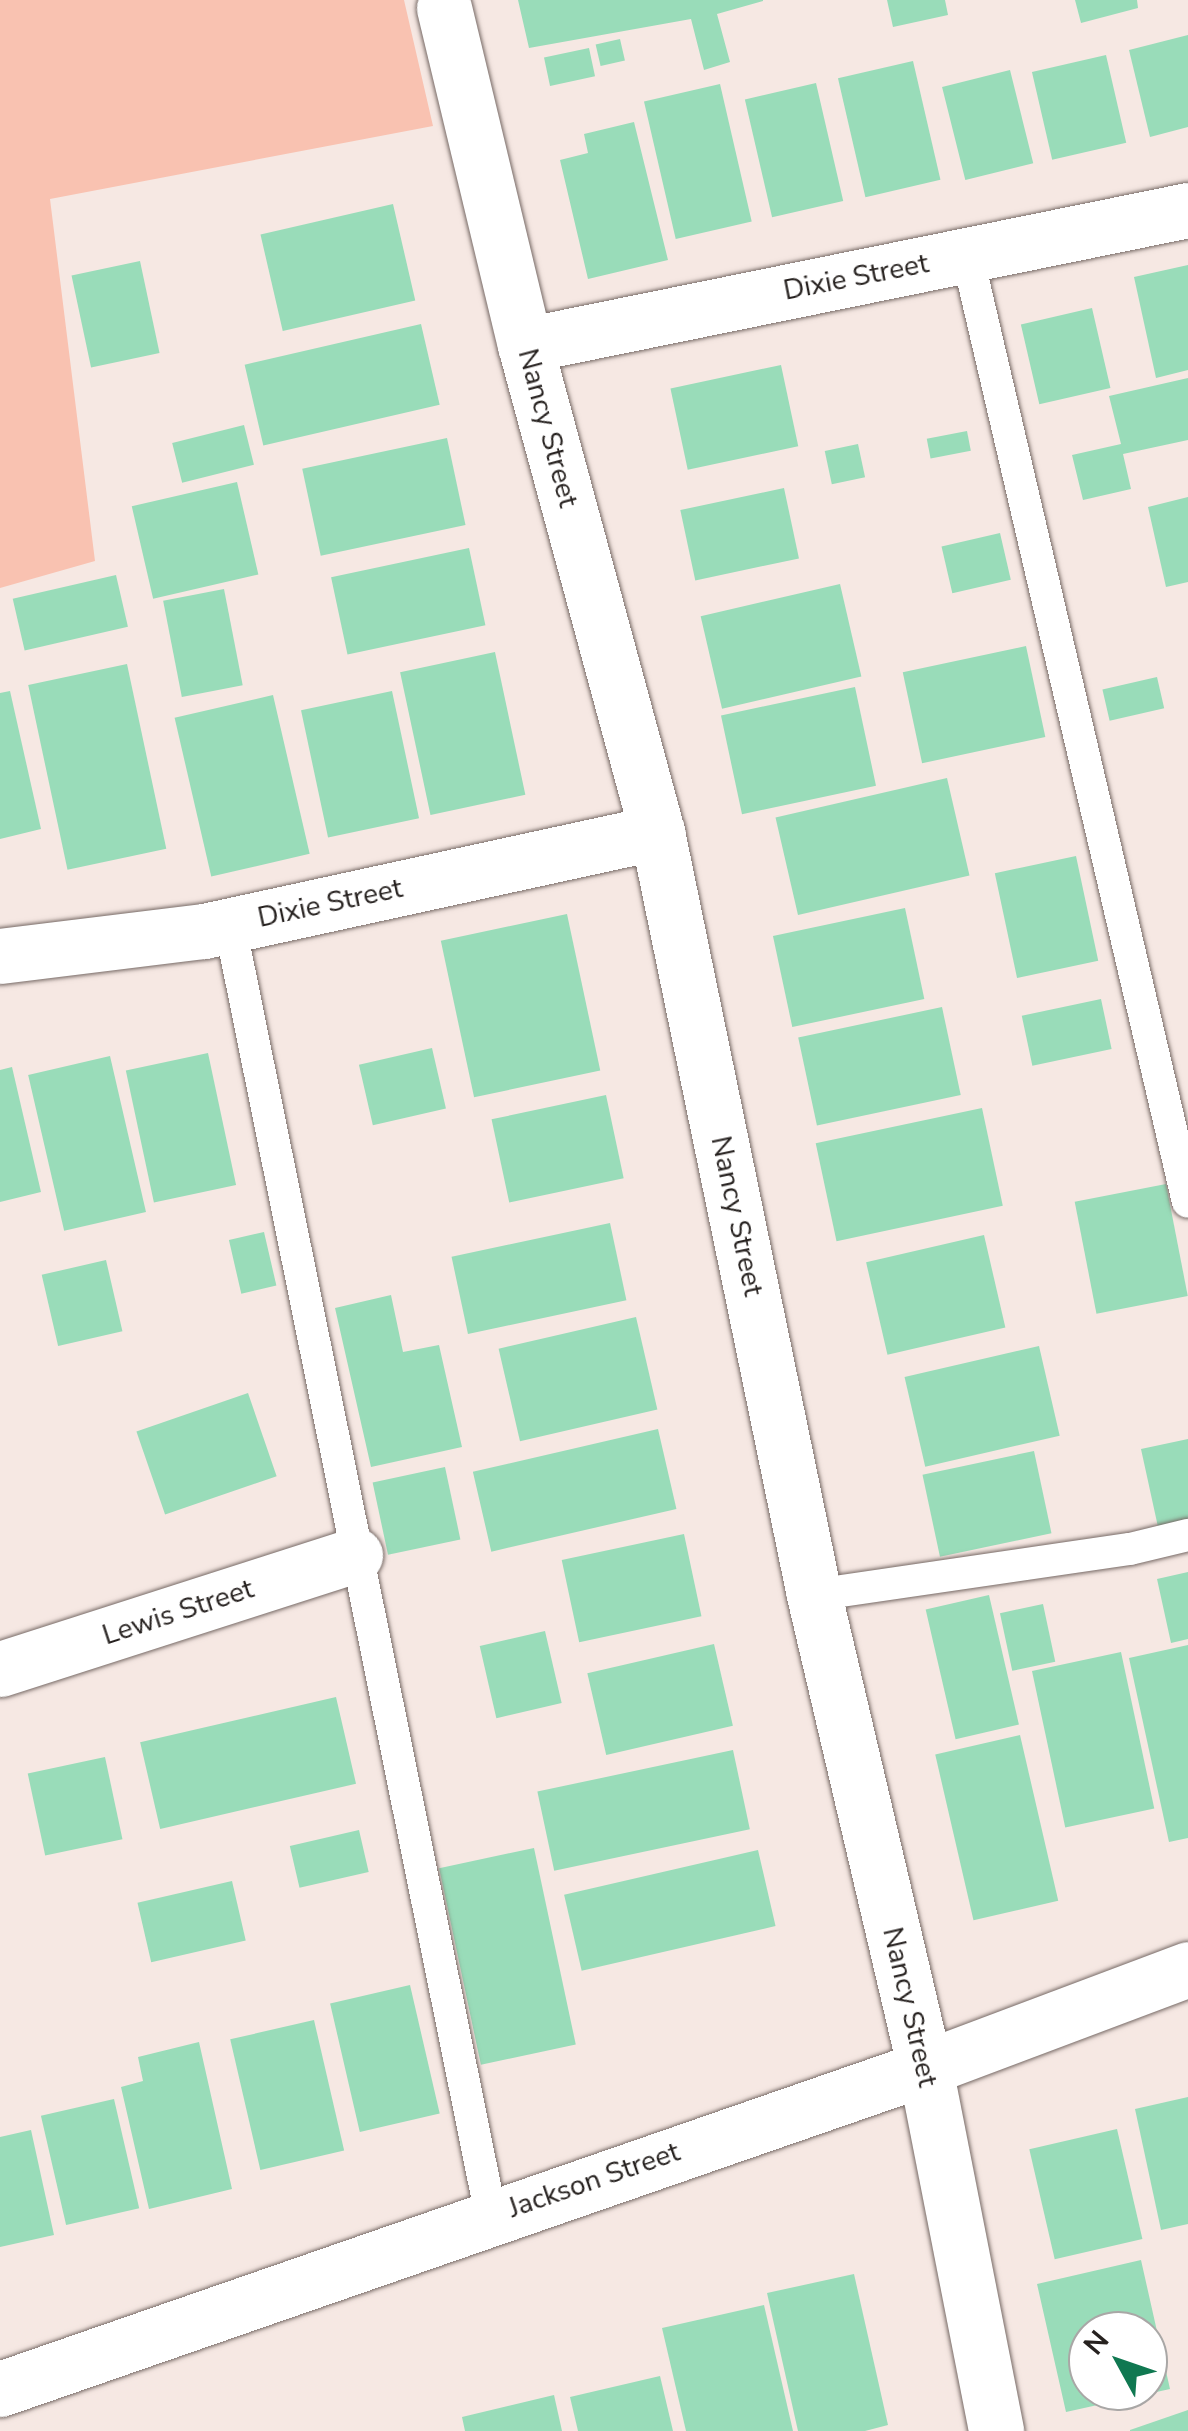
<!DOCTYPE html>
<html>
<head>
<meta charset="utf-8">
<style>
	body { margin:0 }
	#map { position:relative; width:1188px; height:2431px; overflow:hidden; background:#f6e8e3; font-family:"Nunito Sans",sans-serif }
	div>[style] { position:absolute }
	.green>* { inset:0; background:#f9c2b1 }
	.building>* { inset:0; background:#99dcb9; transform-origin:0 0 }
	.roads { filter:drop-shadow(0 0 2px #776a66) drop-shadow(0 0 2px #776a66) }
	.lane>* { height:32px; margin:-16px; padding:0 16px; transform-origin:16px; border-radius:16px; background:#fff }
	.street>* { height:55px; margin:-27.5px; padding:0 27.5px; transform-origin:27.5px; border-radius:27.5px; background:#fff }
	span { translate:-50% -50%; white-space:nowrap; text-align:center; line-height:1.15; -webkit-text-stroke:8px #fff; paint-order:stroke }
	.street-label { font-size:28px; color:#272220 }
	.north { position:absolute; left:1068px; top:2311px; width:100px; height:100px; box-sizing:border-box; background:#fff; border:2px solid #a9a7a6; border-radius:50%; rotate:310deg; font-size:28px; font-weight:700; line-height:40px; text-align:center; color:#272220 }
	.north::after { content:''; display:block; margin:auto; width:35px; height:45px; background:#107851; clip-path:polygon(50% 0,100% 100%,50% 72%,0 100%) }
</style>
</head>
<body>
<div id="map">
	<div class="green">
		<i style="clip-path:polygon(0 0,404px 0,433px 126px,50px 199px,95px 561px,0 588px)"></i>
	</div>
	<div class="building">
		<i style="clip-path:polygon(518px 0,763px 0,763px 1px,717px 14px,730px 62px,704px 70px,691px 19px,529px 48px)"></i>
		<i style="clip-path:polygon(887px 0,945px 0,948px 15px,893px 27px)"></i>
		<i style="clip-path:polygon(1075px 0,1137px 0,1138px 8px,1081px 23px)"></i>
		<i style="clip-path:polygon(1188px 35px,1188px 127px,1150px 137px,1129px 50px)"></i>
		<i style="left:620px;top:39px;width:22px;height:25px;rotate:77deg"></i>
		<i style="left:589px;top:48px;width:29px;height:46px;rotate:78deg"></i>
		<i style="left:1106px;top:55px;width:90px;height:76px;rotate:77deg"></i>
		<i style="left:913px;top:61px;width:122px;height:77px;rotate:77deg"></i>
		<i style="left:1010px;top:70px;width:96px;height:70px;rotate:76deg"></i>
		<i style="left:816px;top:83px;width:121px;height:73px;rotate:77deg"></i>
		<i style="left:720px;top:84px;width:141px;height:78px;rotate:77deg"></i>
		<i style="clip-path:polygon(634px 122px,668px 260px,588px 279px,560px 160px,588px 153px,584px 134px)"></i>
		<i style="left:393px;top:204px;width:99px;height:136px;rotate:77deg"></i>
		<i style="left:140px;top:261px;width:94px;height:70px;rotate:78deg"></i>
		<i style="clip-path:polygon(1188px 265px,1188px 370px,1156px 378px,1134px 277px)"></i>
		<i style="left:1092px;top:308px;width:82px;height:73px;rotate:77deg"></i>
		<i style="left:421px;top:324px;width:83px;height:181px;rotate:77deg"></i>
		<i style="left:781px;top:365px;width:83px;height:113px;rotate:78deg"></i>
		<i style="clip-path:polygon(1188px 378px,1188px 440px,1123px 454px,1131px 489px,1083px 500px,1072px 455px,1121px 444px,1109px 396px)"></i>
		<i style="left:244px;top:425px;width:41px;height:74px;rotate:76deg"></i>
		<i style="left:967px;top:431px;width:20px;height:41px;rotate:79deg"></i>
		<i style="left:447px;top:438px;width:89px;height:148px;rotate:78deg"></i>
		<i style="left:858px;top:444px;width:34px;height:34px;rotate:78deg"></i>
		<i style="left:237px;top:482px;width:95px;height:108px;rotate:77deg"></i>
		<i style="left:784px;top:488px;width:72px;height:106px;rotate:78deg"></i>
		<i style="clip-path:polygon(1188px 497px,1188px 582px,1166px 587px,1148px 507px)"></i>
		<i style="left:1000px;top:533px;width:48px;height:60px;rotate:77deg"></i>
		<i style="left:469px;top:548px;width:79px;height:141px;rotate:78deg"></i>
		<i style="left:116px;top:575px;width:53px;height:106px;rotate:77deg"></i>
		<i style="left:840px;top:584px;width:95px;height:143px;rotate:77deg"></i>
		<i style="left:224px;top:589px;width:98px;height:62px;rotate:79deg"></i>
		<i style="left:1026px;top:646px;width:93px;height:126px;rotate:78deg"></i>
		<i style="left:495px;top:652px;width:146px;height:97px;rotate:78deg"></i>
		<i style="left:127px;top:664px;width:189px;height:101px;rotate:78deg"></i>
		<i style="left:1157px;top:677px;width:32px;height:56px;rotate:77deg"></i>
		<i style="left:855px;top:687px;width:101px;height:137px;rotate:78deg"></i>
		<i style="clip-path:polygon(10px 691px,41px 829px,0 839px,0 693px)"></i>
		<i style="left:392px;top:691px;width:130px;height:93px;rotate:78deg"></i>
		<i style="left:273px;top:695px;width:163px;height:101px;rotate:77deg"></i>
		<i style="left:947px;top:778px;width:100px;height:176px;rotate:77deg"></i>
		<i style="left:1076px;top:856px;width:107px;height:83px;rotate:78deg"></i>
		<i style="left:905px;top:908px;width:93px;height:135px;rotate:78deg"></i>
		<i style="left:567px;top:914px;width:160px;height:129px;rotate:78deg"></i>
		<i style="left:1101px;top:999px;width:51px;height:81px;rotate:78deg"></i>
		<i style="left:942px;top:1007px;width:90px;height:147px;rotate:78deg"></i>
		<i style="left:432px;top:1048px;width:62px;height:75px;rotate:77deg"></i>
		<i style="left:208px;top:1053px;width:135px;height:84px;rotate:78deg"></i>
		<i style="left:110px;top:1056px;width:160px;height:84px;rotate:77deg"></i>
		<i style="clip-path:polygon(12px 1067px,41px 1192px,0 1202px,0 1070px)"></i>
		<i style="left:606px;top:1095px;width:85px;height:117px;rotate:78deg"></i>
		<i style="left:982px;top:1108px;width:100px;height:170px;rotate:78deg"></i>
		<i style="left:1166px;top:1184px;width:114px;height:93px;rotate:79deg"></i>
		<i style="left:610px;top:1223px;width:79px;height:162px;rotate:78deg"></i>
		<i style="left:264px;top:1232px;width:55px;height:36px;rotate:77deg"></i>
		<i style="left:984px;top:1235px;width:95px;height:121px;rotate:77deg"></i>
		<i style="left:106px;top:1260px;width:73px;height:66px;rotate:77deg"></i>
		<i style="clip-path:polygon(391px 1295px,403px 1352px,439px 1345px,462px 1447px,371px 1467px,335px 1308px)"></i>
		<i style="left:636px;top:1317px;width:95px;height:141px;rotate:77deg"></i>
		<i style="left:1039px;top:1346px;width:92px;height:138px;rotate:77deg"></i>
		<i style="left:248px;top:1393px;width:88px;height:118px;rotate:71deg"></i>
		<i style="left:658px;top:1429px;width:82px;height:190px;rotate:77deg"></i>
		<i style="clip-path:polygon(1188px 1439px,1188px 1521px,1158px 1527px,1141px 1449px)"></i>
		<i style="left:1034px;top:1451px;width:84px;height:114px;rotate:78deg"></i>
		<i style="left:445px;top:1467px;width:74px;height:74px;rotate:78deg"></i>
		<i style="left:684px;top:1534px;width:84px;height:125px;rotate:78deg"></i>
		<i style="clip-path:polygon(1188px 1572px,1188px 1639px,1171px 1643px,1157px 1579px)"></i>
		<i style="left:989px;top:1595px;width:133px;height:65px;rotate:77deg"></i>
		<i style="left:1043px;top:1604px;width:59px;height:44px;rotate:78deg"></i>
		<i style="left:545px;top:1631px;width:74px;height:67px;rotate:77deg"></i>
		<i style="left:714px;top:1644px;width:84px;height:130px;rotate:77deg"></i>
		<i style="clip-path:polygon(1188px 1645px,1188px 1838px,1169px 1842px,1129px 1658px)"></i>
		<i style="left:1121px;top:1652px;width:160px;height:91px;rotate:78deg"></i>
		<i style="left:336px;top:1697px;width:89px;height:201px;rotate:77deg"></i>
		<i style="left:1020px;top:1735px;width:170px;height:87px;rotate:77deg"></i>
		<i style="left:733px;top:1750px;width:81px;height:200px;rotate:78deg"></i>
		<i style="left:105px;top:1757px;width:84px;height:79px;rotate:78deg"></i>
		<i style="left:359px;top:1830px;width:43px;height:71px;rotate:77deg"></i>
		<i style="left:534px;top:1848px;width:201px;height:97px;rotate:78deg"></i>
		<i style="left:758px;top:1850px;width:78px;height:199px;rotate:77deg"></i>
		<i style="left:232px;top:1881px;width:61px;height:97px;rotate:77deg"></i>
		<i style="left:410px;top:1985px;width:132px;height:82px;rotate:77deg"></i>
		<i style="left:314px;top:2020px;width:134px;height:86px;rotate:77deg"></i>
		<i style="clip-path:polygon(199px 2042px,232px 2189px,149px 2209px,121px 2087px,143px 2081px,138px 2057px)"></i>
		<i style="clip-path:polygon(1188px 2097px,1188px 2224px,1161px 2230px,1135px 2109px)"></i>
		<i style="left:114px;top:2099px;width:112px;height:75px;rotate:77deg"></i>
		<i style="left:1117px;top:2129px;width:113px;height:90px;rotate:77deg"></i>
		<i style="clip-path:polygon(31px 2130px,54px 2235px,0 2247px,0 2137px)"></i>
		<i style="clip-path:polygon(evenodd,1141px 2260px,1170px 2389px,1066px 2412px,1037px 2284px,1141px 2260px,1088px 2331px,1148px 2331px,1148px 2391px,1088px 2391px,1088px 2331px)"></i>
		<i style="clip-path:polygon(854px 2274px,888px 2425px,865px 2431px,798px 2431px,767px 2293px)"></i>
		<i style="clip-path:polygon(764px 2305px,793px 2431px,686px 2431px,662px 2328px)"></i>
		<i style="clip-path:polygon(660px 2376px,673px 2431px,578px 2431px,570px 2397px)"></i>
		<i style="clip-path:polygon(554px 2395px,562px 2431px,465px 2431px,462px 2417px)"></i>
		<i style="clip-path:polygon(1188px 2410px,1188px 2431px,1130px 2431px,1130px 2430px)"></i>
	</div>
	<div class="roads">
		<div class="lane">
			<i style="left:967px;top:254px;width:973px;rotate:76.88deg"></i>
			<i style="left:230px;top:925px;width:1317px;rotate:78.57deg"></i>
			<i style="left:814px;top:1595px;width:319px;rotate:-8.3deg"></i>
			<i style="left:1130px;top:1549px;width:60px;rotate:-13.6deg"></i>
		</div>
		<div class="street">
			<i style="left:444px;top:8px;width:347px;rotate:76.5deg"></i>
			<i style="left:525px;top:345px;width:505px;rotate:74.83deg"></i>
			<i style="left:657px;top:832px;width:779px;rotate:78.37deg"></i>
			<i style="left:814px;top:1595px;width:486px;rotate:76.8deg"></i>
			<i style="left:925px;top:2068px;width:370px;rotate:78.9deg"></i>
			<i style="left:525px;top:345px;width:677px;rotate:-11.51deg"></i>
			<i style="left:0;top:956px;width:206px;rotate:-7deg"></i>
			<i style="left:204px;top:931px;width:464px;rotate:-12.3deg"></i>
			<i style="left:0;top:1669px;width:373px;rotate:-17.8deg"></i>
			<i style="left:0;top:2389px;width:979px;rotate:-19.14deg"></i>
			<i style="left:925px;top:2068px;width:281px;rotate:-20.6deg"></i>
		</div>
	</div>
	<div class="street-label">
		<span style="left:856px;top:277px;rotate:-11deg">Dixie Street</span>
		<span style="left:548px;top:428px;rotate:75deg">Nancy Street</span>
		<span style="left:330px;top:903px;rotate:-12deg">Dixie Street</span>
		<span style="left:737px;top:1216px;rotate:78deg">Nancy Street</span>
		<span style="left:178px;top:1612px;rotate:-18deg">Lewis Street</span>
		<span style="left:910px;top:2007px;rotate:77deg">Nancy Street</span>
		<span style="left:594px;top:2180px;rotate:-19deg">Jackson Street</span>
	</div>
	<div class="north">N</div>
</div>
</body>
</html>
